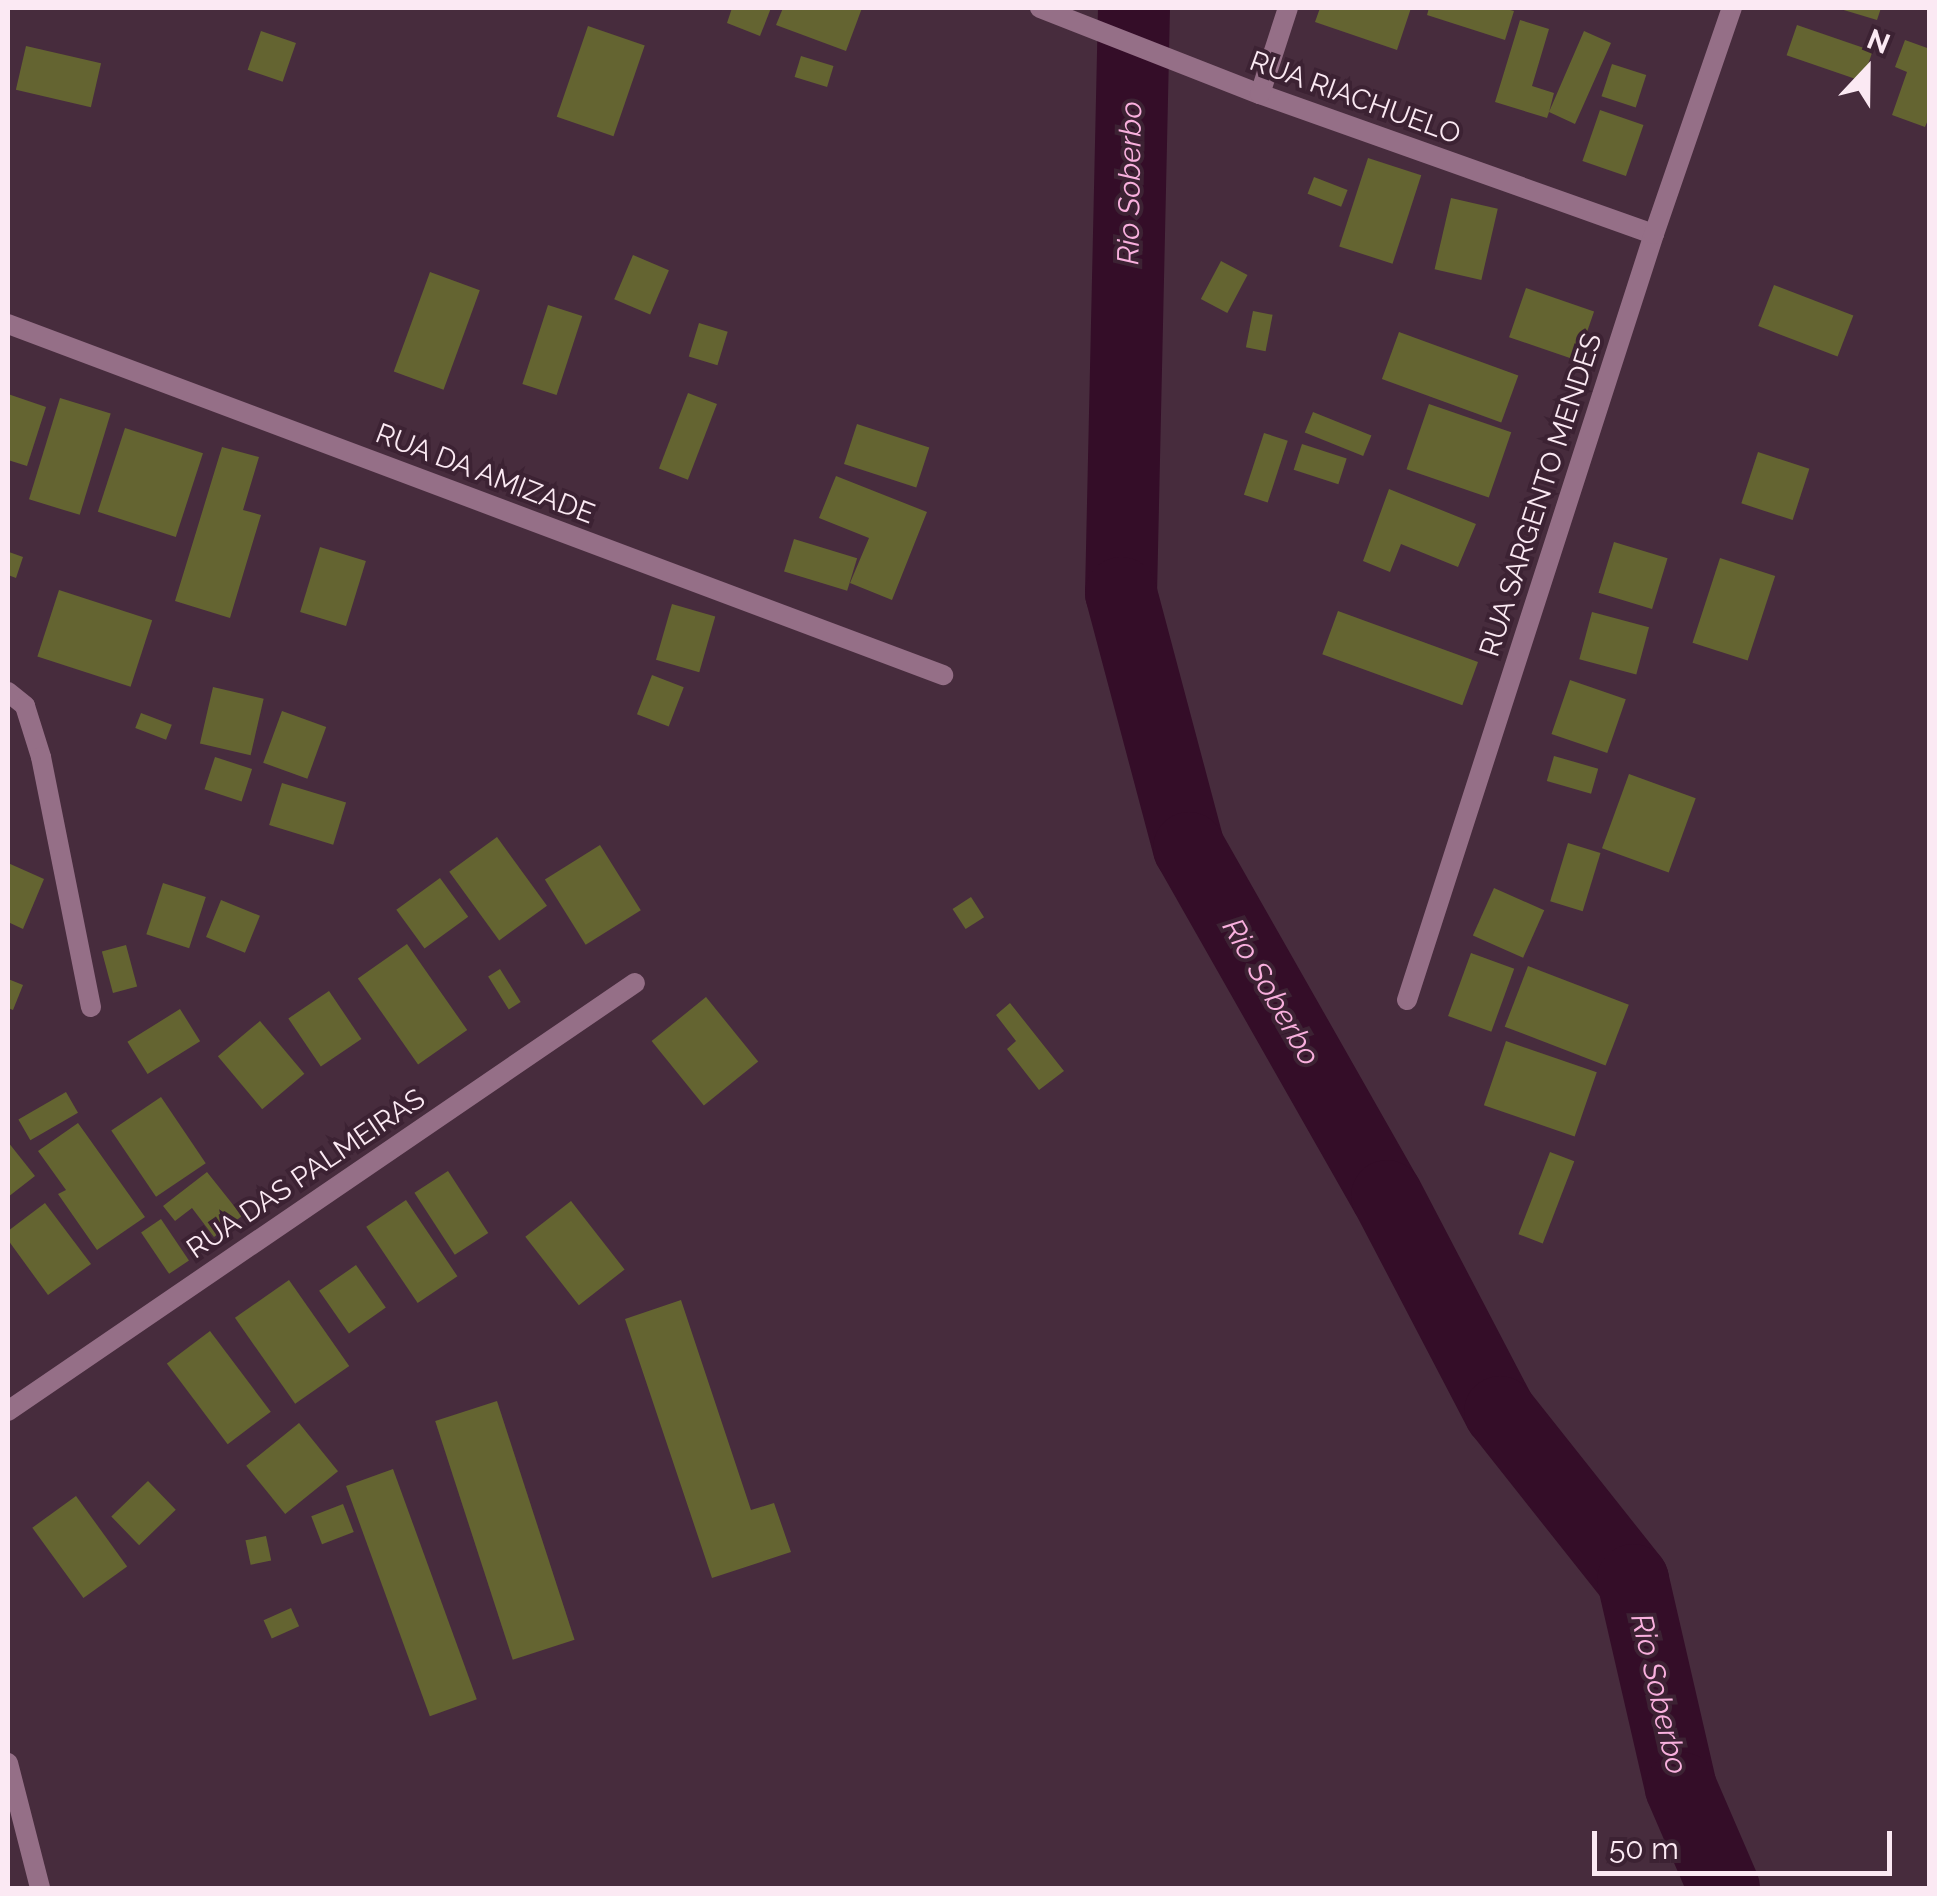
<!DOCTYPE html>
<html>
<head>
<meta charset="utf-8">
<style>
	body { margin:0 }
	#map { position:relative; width:1937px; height:1896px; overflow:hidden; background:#472c3d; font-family:Raleway,sans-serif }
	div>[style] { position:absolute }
	.river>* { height:72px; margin:-36px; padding:0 36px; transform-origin:36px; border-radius:36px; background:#340d28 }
	.building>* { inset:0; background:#646431; transform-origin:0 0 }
	.minor>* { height:20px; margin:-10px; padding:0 10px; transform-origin:10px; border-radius:10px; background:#956f87 }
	span { translate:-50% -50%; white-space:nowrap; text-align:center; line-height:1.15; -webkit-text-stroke:8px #3c2233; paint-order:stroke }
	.street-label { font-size:28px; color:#fbe9f3 }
	.water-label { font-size:30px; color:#f9b0de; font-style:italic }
	.frame { position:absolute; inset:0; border:10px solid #fbe9f3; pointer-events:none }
	.north { position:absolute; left:1817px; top:20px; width:100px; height:100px; -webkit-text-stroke:8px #3c2233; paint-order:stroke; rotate:22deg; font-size:28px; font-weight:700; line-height:40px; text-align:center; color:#fbe9f3 }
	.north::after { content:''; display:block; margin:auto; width:35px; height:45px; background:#fbe9f3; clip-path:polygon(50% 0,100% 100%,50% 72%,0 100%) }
	.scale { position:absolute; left:1592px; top:1831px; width:300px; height:45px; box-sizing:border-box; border:5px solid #fbe9f3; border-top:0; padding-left:12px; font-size:30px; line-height:35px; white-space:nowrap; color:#fbe9f3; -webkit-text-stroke:8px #3c2233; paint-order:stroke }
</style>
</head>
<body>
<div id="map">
	<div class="river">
		<i style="left:1134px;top:8px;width:585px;rotate:91.27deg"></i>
		<i style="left:1121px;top:593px;width:264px;rotate:75.1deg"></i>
		<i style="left:1189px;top:848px;width:400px;rotate:60.4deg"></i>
		<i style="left:1387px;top:1196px;width:244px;rotate:62.4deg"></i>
		<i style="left:1500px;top:1412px;width:214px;rotate:51.6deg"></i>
		<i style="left:1633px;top:1580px;width:213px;rotate:77deg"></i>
		<i style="left:1681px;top:1788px;width:109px;rotate:66.7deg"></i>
	</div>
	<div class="building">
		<i style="clip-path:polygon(732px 8px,771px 8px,760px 36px,727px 23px)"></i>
		<i style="clip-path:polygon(783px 8px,862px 8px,846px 51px,776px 25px)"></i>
		<i style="clip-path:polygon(1320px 8px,1411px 8px,1397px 50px,1315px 22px)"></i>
		<i style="clip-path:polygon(1429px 8px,1503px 8px,1514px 11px,1505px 40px,1427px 15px)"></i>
		<i style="clip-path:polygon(1837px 8px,1881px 8px,1877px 20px)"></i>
		<i style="clip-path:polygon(1520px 20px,1549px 29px,1532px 86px,1554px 93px,1549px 112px,1584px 31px,1611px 43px,1575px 124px,1549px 112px,1547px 118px,1495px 102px)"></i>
		<i style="left:1797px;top:25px;width:80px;height:32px;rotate:19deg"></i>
		<i style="left:588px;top:26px;width:60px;height:96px;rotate:19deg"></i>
		<i style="left:261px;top:31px;width:37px;height:41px;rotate:19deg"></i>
		<i style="clip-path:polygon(1905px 40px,1930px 49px,1930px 115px,1925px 127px,1892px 115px,1907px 72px,1895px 67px)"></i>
		<i style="left:26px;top:46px;width:77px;height:45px;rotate:13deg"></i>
		<i style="left:801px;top:56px;width:34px;height:22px;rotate:17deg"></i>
		<i style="left:1612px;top:64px;width:36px;height:34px;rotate:18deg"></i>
		<i style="left:1600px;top:110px;width:46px;height:54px;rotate:19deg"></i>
		<i style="left:1368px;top:158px;width:56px;height:93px;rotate:18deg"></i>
		<i style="left:1314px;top:177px;width:36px;height:18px;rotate:21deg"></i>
		<i style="left:1451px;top:198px;width:48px;height:73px;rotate:13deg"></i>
		<i style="left:633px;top:255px;width:39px;height:48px;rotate:23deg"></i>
		<i style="left:1221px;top:261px;width:30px;height:43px;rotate:28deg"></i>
		<i style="left:430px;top:272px;width:53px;height:106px;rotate:20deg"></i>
		<i style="left:1774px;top:285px;width:85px;height:44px;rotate:21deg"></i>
		<i style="left:1526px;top:288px;width:72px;height:52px;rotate:19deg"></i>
		<i style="left:548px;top:305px;width:36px;height:83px;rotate:18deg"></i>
		<i style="left:1253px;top:311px;width:20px;height:37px;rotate:11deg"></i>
		<i style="left:699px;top:323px;width:30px;height:35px;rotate:17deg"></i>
		<i style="left:1399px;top:332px;width:127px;height:50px;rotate:20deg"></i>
		<i style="left:688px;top:393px;width:31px;height:81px;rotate:21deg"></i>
		<i style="clip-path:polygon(8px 394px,46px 407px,27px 466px,8px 460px)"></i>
		<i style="left:60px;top:398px;width:53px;height:106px;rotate:17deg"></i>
		<i style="left:1429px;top:404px;width:87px;height:69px;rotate:19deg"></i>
		<i style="left:1313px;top:412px;width:63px;height:22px;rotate:22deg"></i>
		<i style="left:857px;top:424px;width:76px;height:42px;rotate:18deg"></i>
		<i style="left:125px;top:428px;width:82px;height:88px;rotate:18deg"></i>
		<i style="left:1264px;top:433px;width:25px;height:65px;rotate:18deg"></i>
		<i style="left:1302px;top:444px;width:47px;height:27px;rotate:18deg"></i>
		<i style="clip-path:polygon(222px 447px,259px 457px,243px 510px,261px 515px,230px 618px,175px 601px)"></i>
		<i style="left:1758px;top:452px;width:54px;height:54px;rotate:18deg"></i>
		<i style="clip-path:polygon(836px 476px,927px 512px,892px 600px,850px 583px,869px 538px,819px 518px)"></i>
		<i style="clip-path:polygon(1389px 489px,1476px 524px,1458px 567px,1401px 544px,1390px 572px,1363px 561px)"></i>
		<i style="left:794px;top:539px;width:66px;height:34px;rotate:17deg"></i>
		<i style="left:1614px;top:542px;width:56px;height:53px;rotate:17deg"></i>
		<i style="left:320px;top:547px;width:48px;height:68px;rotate:17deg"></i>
		<i style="clip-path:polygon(9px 552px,23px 557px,16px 578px,8px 575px)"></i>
		<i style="left:1720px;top:558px;width:58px;height:89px;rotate:18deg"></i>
		<i style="left:59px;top:590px;width:98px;height:70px;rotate:18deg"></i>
		<i style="left:672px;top:604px;width:45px;height:58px;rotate:16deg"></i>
		<i style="left:1338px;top:611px;width:149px;height:46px;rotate:20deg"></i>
		<i style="left:1592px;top:612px;width:59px;height:49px;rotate:15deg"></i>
		<i style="left:652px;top:675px;width:34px;height:42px;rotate:21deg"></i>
		<i style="left:1570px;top:680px;width:59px;height:57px;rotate:19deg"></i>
		<i style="left:213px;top:687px;width:52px;height:58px;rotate:13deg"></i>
		<i style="left:282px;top:711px;width:47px;height:55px;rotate:20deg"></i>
		<i style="left:141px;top:713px;width:33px;height:16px;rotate:21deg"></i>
		<i style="left:1554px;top:756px;width:46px;height:26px;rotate:16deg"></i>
		<i style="left:215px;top:757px;width:39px;height:34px;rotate:18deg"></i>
		<i style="left:1629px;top:774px;width:71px;height:79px;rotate:20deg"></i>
		<i style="left:282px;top:783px;width:67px;height:44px;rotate:17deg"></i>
		<i style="left:497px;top:837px;width:85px;height:59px;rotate:54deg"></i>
		<i style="left:1568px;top:843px;width:34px;height:61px;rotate:17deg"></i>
		<i style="left:600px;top:845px;width:77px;height:65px;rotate:58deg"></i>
		<i style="clip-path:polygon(8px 863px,44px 879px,23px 929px,8px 922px)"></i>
		<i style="left:440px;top:878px;width:48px;height:54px;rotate:54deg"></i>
		<i style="left:163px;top:883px;width:45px;height:54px;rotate:18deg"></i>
		<i style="left:1494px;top:888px;width:55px;height:52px;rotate:24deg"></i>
		<i style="left:971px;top:897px;width:24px;height:22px;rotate:57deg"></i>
		<i style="left:221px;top:900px;width:42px;height:40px;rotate:22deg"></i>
		<i style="left:407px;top:944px;width:105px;height:60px;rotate:55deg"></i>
		<i style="left:126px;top:945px;width:43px;height:25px;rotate:75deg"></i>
		<i style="left:1471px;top:953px;width:46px;height:67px;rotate:20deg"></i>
		<i style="left:1528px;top:966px;width:108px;height:65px;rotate:21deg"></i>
		<i style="left:500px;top:969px;width:39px;height:14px;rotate:58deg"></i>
		<i style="clip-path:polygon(8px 979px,23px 985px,13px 1010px,8px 1008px)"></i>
		<i style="left:329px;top:991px;width:58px;height:49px;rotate:56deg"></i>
		<i style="left:706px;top:997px;width:83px;height:70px;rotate:51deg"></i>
		<i style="clip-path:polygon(1010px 1003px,1064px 1071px,1039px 1090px,1007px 1049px,1016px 1041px,996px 1015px)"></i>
		<i style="left:180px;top:1009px;width:38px;height:62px;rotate:58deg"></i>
		<i style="left:260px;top:1021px;width:69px;height:55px;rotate:50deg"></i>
		<i style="left:1506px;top:1041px;width:96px;height:68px;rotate:19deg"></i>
		<i style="left:66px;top:1092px;width:24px;height:55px;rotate:60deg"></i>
		<i style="left:161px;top:1097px;width:80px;height:60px;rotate:56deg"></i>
		<i style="clip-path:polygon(78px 1123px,145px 1217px,97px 1250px,58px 1194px,66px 1190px,38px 1151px)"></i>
		<i style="clip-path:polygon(8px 1142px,35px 1176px,8px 1197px)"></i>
		<i style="left:1550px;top:1152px;width:26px;height:88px;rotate:21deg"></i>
		<i style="left:448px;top:1171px;width:74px;height:40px;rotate:57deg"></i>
		<i style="clip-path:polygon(207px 1172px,242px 1216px,214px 1237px,192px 1208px,175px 1221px,163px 1206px)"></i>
		<i style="left:406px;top:1200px;width:92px;height:48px;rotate:56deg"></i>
		<i style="left:571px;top:1201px;width:87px;height:58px;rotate:52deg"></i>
		<i style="clip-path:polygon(45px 1203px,91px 1264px,48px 1295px,8px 1240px,8px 1231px)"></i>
		<i style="left:161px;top:1219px;width:50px;height:24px;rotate:56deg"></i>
		<i style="left:356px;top:1265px;width:52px;height:45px;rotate:55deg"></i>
		<i style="left:289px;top:1280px;width:105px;height:66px;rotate:55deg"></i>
		<i style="clip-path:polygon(681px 1300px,751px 1510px,774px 1503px,791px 1552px,712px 1578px,625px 1319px)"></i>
		<i style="left:210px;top:1331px;width:101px;height:54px;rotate:53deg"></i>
		<i style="left:497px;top:1401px;width:251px;height:65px;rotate:72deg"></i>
		<i style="left:299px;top:1423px;width:62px;height:68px;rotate:51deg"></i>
		<i style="left:393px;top:1469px;width:245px;height:50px;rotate:70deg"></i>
		<i style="left:148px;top:1481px;width:40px;height:51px;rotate:46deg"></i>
		<i style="left:76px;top:1496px;width:87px;height:54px;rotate:54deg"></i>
		<i style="left:343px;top:1504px;width:30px;height:34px;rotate:69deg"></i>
		<i style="left:266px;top:1536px;width:25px;height:21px;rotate:78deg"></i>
		<i style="left:291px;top:1608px;width:20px;height:30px;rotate:66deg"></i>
	</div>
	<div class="minor">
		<i style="left:1040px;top:8px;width:236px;rotate:21.4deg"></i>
		<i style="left:1260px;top:94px;width:418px;rotate:19.6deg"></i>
		<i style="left:1260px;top:94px;width:90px;rotate:-72deg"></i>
		<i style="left:8px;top:324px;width:999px;rotate:20.58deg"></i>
		<i style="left:8px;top:692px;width:22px;rotate:39deg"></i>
		<i style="left:25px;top:706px;width:53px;rotate:72.6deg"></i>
		<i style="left:41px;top:757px;width:255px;rotate:78.7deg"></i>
		<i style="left:1407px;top:1000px;width:805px;rotate:-72.13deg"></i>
		<i style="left:1654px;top:234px;width:239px;rotate:-71deg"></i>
		<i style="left:8px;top:1411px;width:759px;rotate:-34.32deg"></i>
		<i style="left:8px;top:1763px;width:129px;rotate:75.6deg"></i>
	</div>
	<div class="street-label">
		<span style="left:1355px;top:98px;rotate:20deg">RUA RIACHUELO</span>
		<span style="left:485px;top:474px;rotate:21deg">RUA DA AMIZADE</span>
		<span style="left:1541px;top:495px;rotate:-72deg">RUA SARGENTO MENDES</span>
		<span style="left:306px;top:1174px;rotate:-34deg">RUA DAS PALMEIRAS</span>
	</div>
	<div class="water-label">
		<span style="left:1130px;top:183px;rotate:-89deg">Rio Soberbo</span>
		<span style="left:1271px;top:992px;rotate:60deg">Rio Soberbo</span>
		<span style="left:1659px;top:1694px;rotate:77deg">Rio Soberbo</span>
	</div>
	<div class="frame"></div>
	<div class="north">N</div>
	<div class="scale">50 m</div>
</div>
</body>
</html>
